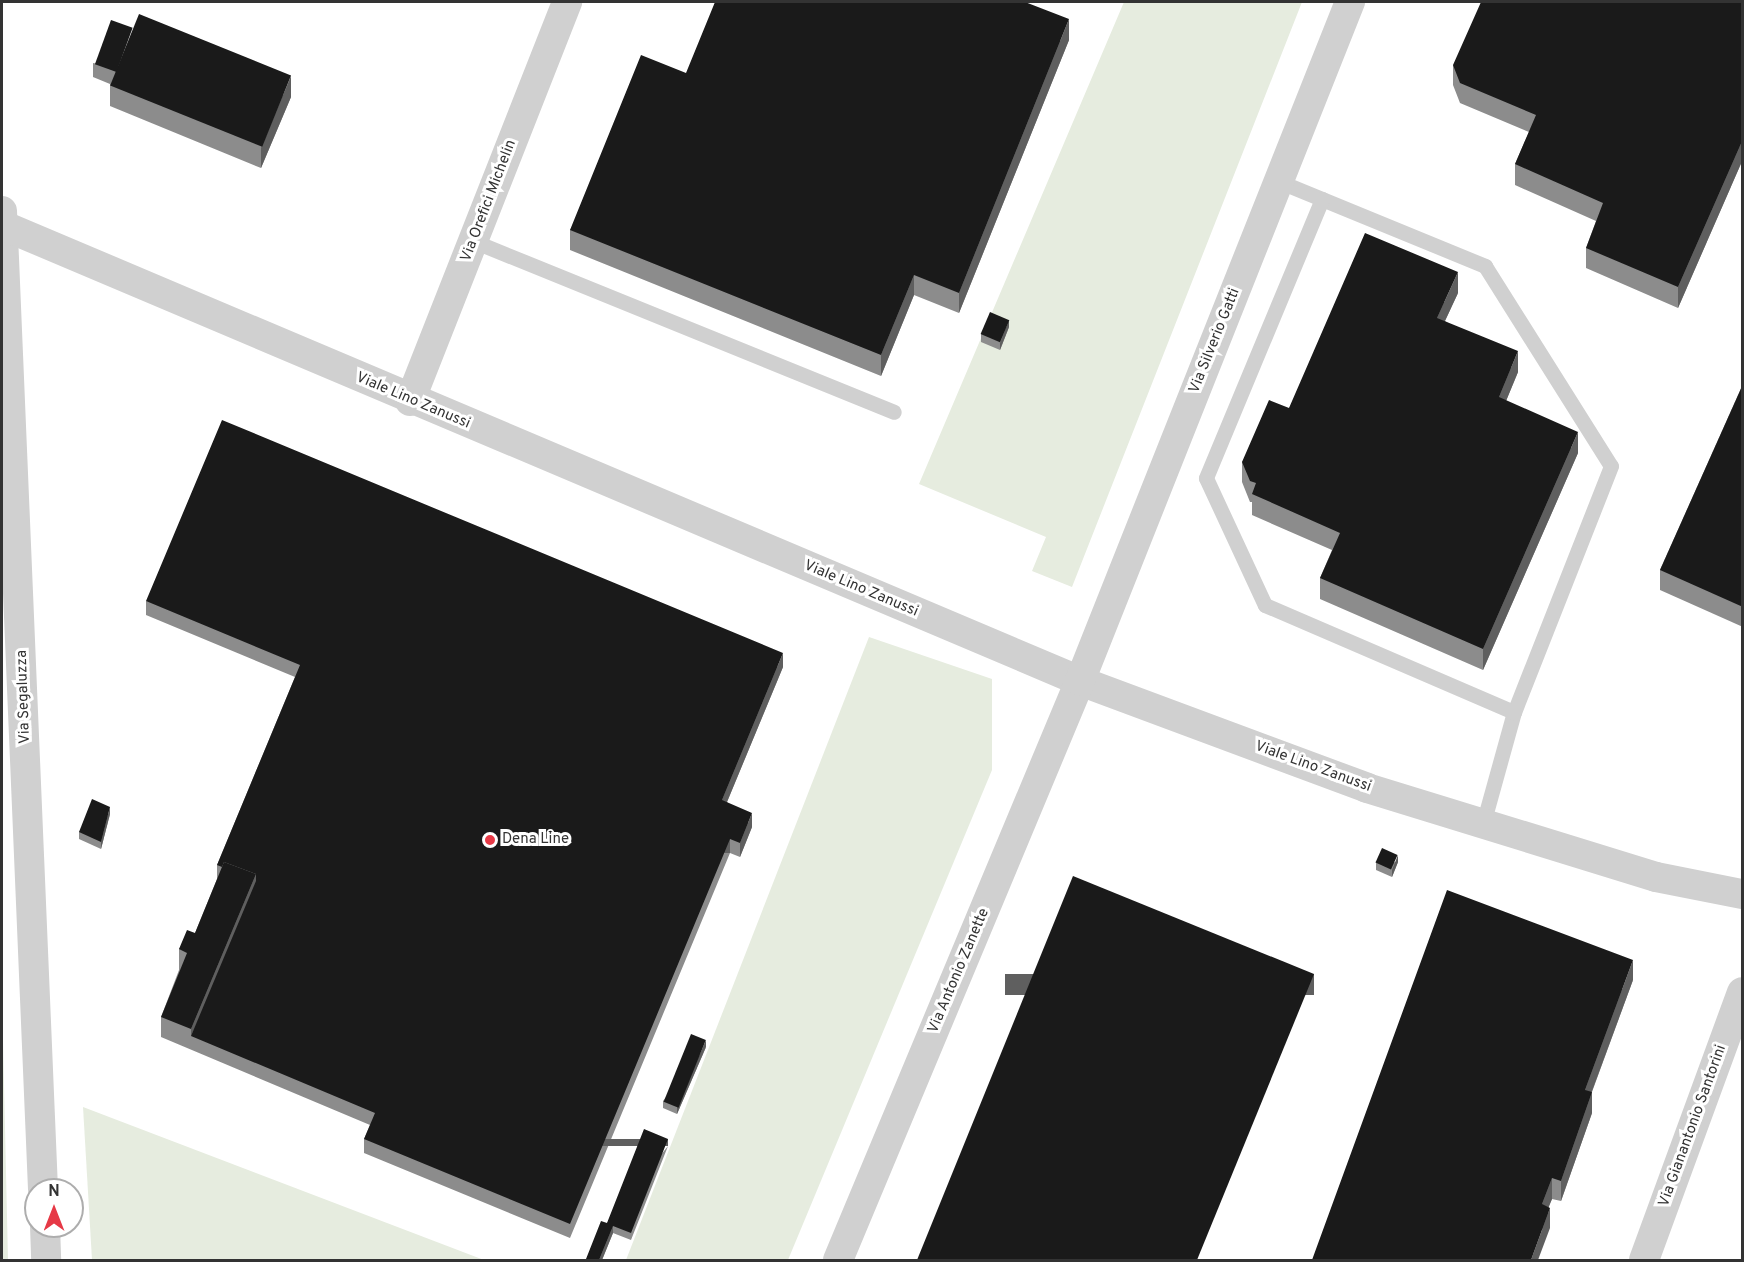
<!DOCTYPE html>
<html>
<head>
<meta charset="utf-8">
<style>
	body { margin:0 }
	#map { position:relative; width:1744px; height:1262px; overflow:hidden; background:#fff; font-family:Overpass,sans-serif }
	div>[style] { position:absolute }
	.green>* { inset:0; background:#e6ecdf }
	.service>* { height:15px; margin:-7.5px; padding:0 7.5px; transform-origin:7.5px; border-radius:7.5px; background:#d0d0d0 }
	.minor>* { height:30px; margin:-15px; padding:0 15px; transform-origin:15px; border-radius:15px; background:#d0d0d0 }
	.wall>* { inset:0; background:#8c8c8c }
	.shaded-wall>* { inset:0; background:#5f5f5f; transform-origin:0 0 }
	.building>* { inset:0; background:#1a1a1a; transform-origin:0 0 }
	.dots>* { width:16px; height:16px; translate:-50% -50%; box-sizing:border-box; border:3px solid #fff; border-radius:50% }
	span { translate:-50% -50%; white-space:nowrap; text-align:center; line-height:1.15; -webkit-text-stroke:6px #fff; paint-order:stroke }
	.street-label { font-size:15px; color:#333 }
	.poi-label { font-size:15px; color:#333 }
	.left { translate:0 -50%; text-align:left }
	.frame { position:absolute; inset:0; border:3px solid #333; pointer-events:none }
	.north { position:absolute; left:24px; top:1178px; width:60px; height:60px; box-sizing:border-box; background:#fff; border:2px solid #adadad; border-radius:50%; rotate:0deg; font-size:16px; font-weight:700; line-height:24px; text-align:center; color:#333 }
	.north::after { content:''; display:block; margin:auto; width:21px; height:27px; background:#e63946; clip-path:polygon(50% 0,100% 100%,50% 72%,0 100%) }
</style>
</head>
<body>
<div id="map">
	<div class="green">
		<i style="clip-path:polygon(1124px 2px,1302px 2px,1072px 587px,1032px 571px,1046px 537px,919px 484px)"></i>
		<i style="clip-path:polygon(869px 637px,992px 679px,992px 770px,788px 1260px,626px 1260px)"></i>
		<i style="clip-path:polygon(2px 995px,8px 1260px,2px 1260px)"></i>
		<i style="clip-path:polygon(83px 1107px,484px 1260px,92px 1260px)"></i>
	</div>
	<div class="service">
		<i style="left:1278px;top:181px;width:224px;rotate:22.3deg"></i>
		<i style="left:1485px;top:266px;width:236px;rotate:57.8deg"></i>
		<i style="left:1611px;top:466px;width:264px;rotate:111.5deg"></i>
		<i style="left:1514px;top:712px;width:116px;rotate:105.5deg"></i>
		<i style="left:1322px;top:199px;width:302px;rotate:112.6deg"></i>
		<i style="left:1206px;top:478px;width:140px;rotate:65.1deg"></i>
		<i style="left:1265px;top:605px;width:271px;rotate:23.3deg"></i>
		<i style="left:473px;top:241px;width:454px;rotate:22.1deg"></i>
	</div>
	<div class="minor">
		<i style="left:2px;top:211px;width:980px;rotate:87.6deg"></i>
		<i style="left:2px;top:225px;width:1170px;rotate:22.93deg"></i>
		<i style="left:1080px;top:681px;width:306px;rotate:20.4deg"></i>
		<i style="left:1367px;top:788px;width:302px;rotate:17.1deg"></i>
		<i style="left:1656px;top:877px;width:88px;rotate:11.2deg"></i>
		<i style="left:410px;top:401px;width:429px;rotate:-68.5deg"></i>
		<i style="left:45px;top:1226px;width:34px;rotate:88deg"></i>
		<i style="left:838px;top:1260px;width:628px;rotate:-67.32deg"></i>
		<i style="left:1080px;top:681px;width:731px;rotate:-68.32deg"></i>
		<i style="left:1644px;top:1260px;width:285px;rotate:-69.9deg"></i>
	</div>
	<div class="wall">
		<i style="clip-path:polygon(1743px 2px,1743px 159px,1678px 308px,1586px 268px,1586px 248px,1596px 221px,1515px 185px,1515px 164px,1529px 132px,1460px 103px,1453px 85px,1453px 65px)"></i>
		<i style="clip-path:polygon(1069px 40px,959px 313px,914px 295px,881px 376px,570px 250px,570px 230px,686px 73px)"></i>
		<i style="clip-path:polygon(93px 63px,291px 97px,261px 168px,110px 106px,110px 84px,93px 77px)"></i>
		<i style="clip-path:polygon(1458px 293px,1445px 321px,1518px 372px,1506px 401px,1578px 453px,1483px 670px,1320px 599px,1320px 578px,1332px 550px,1252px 515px,1252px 502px,1250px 502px,1242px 482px,1242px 462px,1289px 408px)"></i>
		<i style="clip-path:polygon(1009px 327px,1000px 350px,981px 342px,981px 334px)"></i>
		<i style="clip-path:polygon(1743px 384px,1743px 627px,1660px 590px,1660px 570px)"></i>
		<i style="clip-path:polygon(146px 601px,783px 667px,727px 802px,752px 827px,740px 857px,730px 853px,570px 1238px,364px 1153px,364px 1139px,370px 1125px,161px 1037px,161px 1017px,179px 970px,179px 949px,195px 933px,217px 879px,217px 865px,295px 677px,146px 615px)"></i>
		<i style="clip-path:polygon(110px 814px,101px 849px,79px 839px,79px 832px)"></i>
		<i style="clip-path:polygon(1398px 862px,1392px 877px,1376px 870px,1376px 863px)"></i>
		<i style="clip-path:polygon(1633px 980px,1592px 1092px,1592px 1113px,1561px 1201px,1552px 1199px,1548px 1207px,1550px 1228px,1312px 1260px)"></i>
		<i style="clip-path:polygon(706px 1047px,677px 1114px,663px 1108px,663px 1101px)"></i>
		<i style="clip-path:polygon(668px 1146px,631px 1240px,613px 1233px,602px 1260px,586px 1260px,607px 1223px)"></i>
	</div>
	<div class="shaded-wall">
		<i style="clip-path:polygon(1069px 19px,1069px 40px,959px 313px,959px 293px)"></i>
		<i style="clip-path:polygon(291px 76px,291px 97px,261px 168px,261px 148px)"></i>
		<i style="clip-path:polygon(1743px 139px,1743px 159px,1678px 308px,1678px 287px)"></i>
		<i style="clip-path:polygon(1458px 272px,1458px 293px,1437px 338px,1437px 318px)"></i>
		<i style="clip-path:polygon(914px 275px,914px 295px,881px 376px,881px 355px)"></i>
		<i style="clip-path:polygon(1009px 320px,1009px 327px,1000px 350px,1000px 343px)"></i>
		<i style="clip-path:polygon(1518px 351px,1518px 372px,1499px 418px,1499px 397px)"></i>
		<i style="clip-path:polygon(1578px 432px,1578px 453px,1483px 670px,1483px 649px)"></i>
		<i style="clip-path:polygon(783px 653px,783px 667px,722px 814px,722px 800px)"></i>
		<i style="clip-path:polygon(110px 807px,110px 814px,101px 849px,101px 842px)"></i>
		<i style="clip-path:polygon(752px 813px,752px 827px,740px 857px,740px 843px)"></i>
		<i style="left:730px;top:839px;width:14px;height:417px;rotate:90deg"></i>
		<i style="clip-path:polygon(1398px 855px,1398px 862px,1392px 877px,1392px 870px)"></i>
		<i style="clip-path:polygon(256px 874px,256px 895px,191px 1036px,191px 1029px)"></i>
		<i style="clip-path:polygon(1633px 960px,1633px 980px,1585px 1110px,1585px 1090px)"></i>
		<i style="left:1314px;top:974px;width:21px;height:309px;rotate:90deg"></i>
		<i style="clip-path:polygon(706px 1040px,706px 1047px,677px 1114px,677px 1107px)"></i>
		<i style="clip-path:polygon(1592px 1092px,1592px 1113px,1561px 1201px,1561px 1181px)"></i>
		<i style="left:668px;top:1139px;width:7px;height:101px;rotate:90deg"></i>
		<i style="clip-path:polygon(1552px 1178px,1552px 1199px,1542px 1224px,1542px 1204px)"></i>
		<i style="clip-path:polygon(1550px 1208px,1550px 1228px,1538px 1260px,1531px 1260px)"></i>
		<i style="clip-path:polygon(613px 1226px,613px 1233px,602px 1260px,599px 1260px)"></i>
	</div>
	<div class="building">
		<i style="clip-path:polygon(715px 2px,1025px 2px,1069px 19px,959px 293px,914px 275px,881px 355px,570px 230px,641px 55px,686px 73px)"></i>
		<i style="clip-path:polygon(1481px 2px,1743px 2px,1743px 139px,1678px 287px,1586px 248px,1603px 203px,1515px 164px,1536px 115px,1460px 83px,1453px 65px)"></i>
		<i style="left:139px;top:14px;width:164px;height:77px;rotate:22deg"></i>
		<i style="left:111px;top:20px;width:23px;height:47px;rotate:20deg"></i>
		<i style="clip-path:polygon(1365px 233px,1458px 272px,1437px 318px,1518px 351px,1499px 397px,1578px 432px,1483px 649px,1320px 578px,1340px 533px,1252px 494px,1256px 483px,1250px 481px,1242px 462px,1269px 400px,1289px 408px)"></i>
		<i style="left:990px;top:312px;width:21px;height:24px;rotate:23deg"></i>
		<i style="clip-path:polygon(1743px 384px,1743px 607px,1660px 570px)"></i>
		<i style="clip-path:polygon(222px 420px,783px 653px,722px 800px,752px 813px,740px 843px,730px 839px,570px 1224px,364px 1139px,375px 1113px,191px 1036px,256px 881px,256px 874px,224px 862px,222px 867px,217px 865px,300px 665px,146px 601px)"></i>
		<i style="clip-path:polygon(92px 799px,110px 807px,101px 842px,79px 832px)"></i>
		<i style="left:1382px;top:848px;width:17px;height:16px;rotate:24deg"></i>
		<i style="clip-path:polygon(224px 862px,256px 874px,191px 1029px,161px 1017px,187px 953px,179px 949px,187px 930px,195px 933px)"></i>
		<i style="clip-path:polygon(1073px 876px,1314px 974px,1197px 1260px,917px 1260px)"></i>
		<i style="clip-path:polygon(1447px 890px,1633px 960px,1585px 1090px,1592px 1092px,1561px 1181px,1552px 1178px,1542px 1204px,1550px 1208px,1531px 1260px,1312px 1260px)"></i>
		<i style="left:691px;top:1034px;width:16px;height:73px;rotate:22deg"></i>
		<i style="clip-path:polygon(644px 1129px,668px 1139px,631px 1233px,613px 1226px,599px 1260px,589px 1260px,586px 1259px,601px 1221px,607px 1223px)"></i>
	</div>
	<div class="dots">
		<i style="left:490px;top:840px;background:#e63946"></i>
	</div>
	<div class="street-label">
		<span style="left:489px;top:201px;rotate:-69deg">Via Orefici Michelin</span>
		<span style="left:1215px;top:341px;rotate:-68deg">Via Silverio Gatti</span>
		<span style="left:413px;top:401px;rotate:23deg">Viale Lino Zanussi</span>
		<span style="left:861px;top:589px;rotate:23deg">Viale Lino Zanussi</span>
		<span style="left:24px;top:697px;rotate:-92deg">Via Segaluzza</span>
		<span style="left:1313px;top:767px;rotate:20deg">Viale Lino Zanussi</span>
		<span style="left:959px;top:971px;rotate:-67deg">Via Antonio Zanette</span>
		<span style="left:1693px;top:1126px;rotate:-70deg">Via Gianantonio Santorini</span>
	</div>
	<div class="poi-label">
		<span class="left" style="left:502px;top:840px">Dena Line</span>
	</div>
	<div class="frame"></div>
	<div class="north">N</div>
</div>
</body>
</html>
